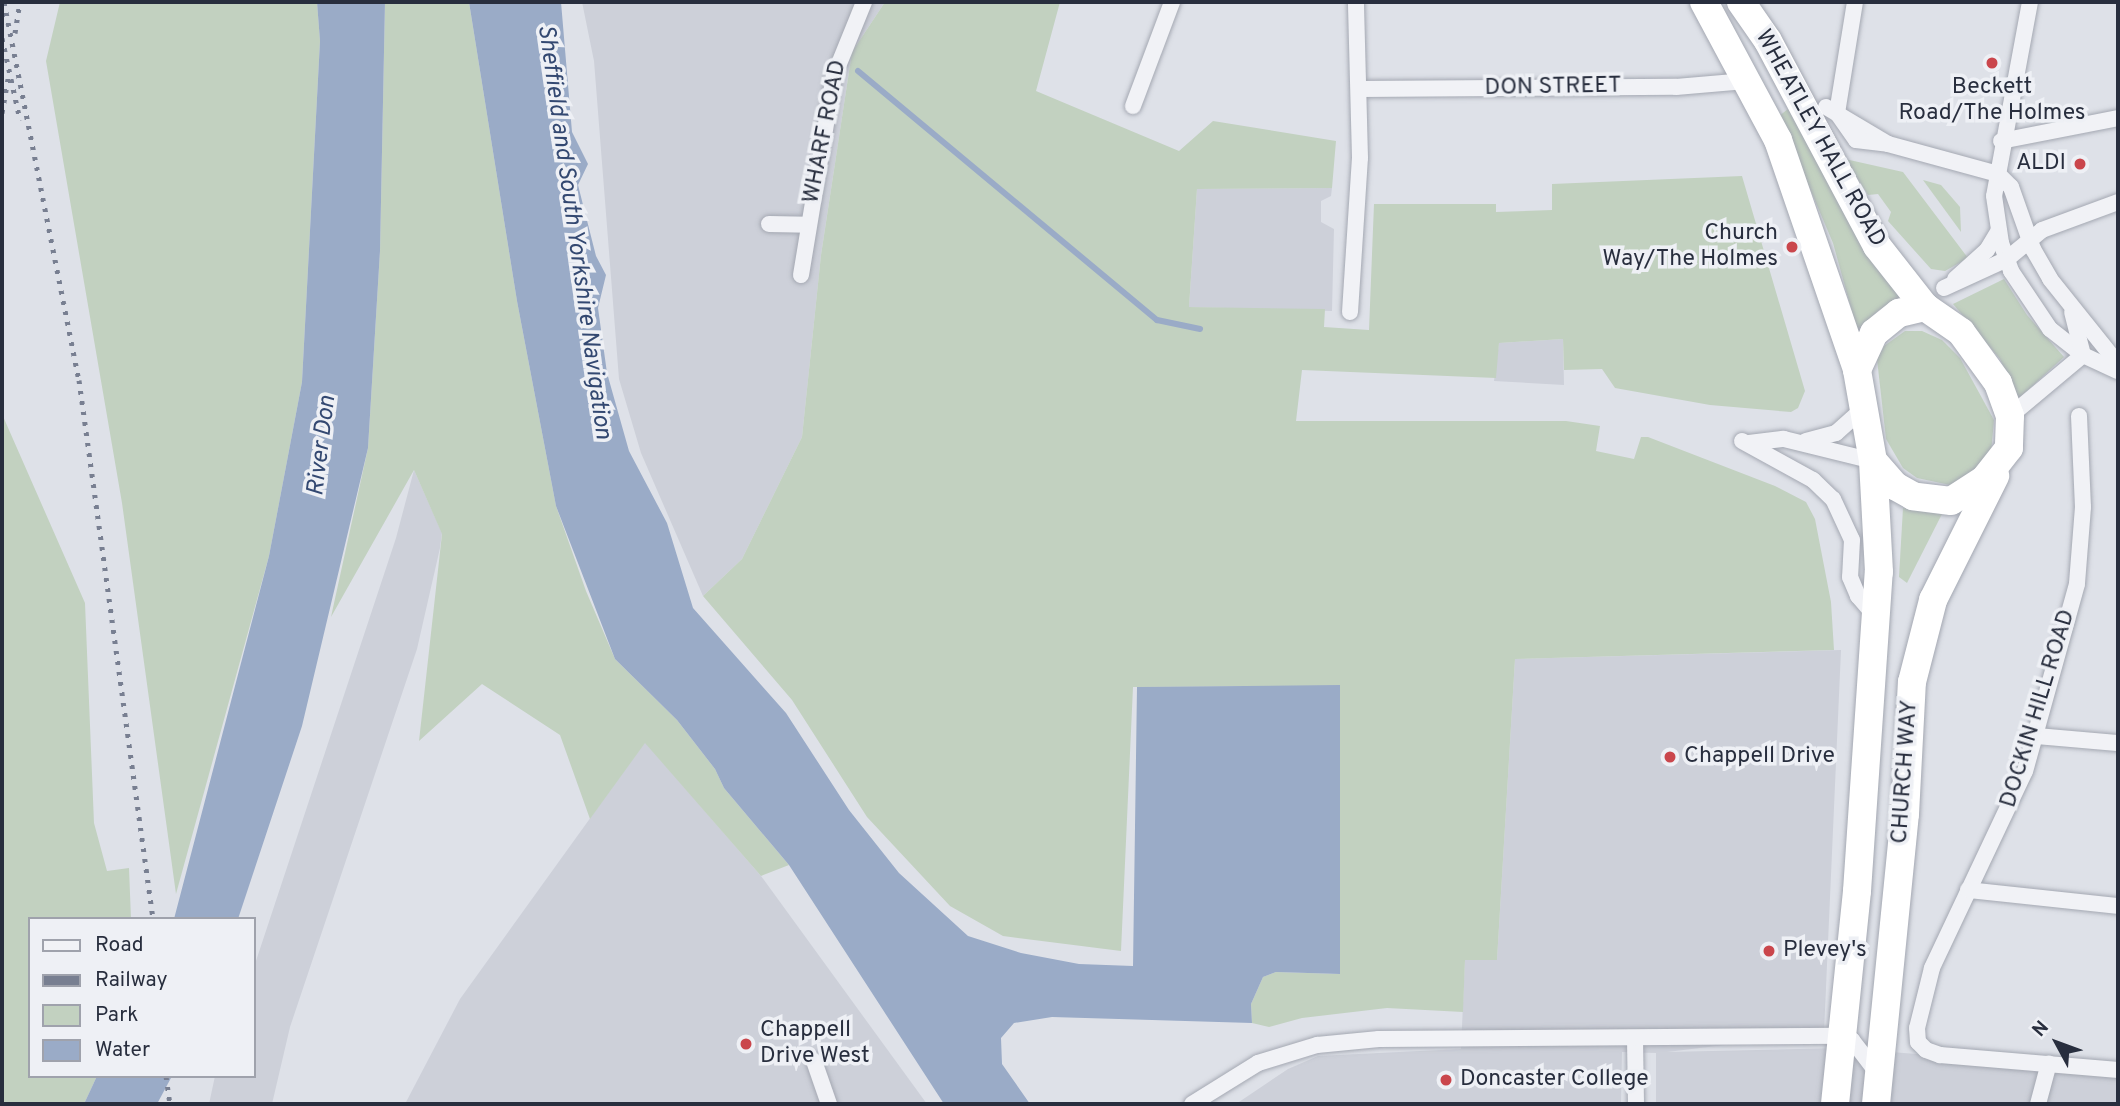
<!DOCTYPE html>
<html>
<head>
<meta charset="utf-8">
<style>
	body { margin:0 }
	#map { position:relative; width:2120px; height:1106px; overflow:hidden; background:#dee1e8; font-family:Overpass,sans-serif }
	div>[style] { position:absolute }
	.built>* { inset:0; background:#cdd0d9 }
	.green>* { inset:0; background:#c2d1c0 }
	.water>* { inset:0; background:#9aabc7 }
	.stream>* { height:6px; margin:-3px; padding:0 3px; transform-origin:3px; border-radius:3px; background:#9aabc7 }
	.roads { filter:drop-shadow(0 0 2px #a4a8b2) drop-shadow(0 0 2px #a4a8b2) }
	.street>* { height:16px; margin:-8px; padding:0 8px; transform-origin:8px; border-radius:8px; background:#f1f2f6 }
	.highway>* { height:28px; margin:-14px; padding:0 14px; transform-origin:14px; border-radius:14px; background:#fff }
	.rail>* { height:5px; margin-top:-2.5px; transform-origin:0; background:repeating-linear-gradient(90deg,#787f91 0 3.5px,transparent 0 10.5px) }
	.dots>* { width:19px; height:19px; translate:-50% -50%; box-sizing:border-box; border:4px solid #eef0f5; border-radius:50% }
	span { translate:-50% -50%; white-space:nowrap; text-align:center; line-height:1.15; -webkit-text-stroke:7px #eef0f5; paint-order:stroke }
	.street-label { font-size:23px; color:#282e3e }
	.poi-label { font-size:23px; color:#282e3e }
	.right { translate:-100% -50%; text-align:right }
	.left { translate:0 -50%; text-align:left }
	.water-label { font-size:24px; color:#334871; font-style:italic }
	.frame { position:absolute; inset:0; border:4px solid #282e3e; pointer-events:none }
	.legend { position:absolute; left:28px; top:917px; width:228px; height:161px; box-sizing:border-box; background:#eef0f5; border:2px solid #9fa2ac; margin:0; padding:9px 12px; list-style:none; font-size:21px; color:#282e3e }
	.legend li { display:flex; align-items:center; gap:14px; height:35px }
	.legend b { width:35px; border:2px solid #9fa2ac }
	.north { position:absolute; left:2022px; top:1008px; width:70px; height:70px; -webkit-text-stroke:5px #eef0f5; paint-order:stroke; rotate:311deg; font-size:19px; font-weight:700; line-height:28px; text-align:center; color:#282e3e }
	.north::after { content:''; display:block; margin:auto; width:24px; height:32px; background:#282e3e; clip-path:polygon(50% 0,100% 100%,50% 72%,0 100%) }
</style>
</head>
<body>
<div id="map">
	<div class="built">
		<i style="clip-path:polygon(582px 2px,885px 2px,852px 52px,821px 255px,802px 437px,742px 559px,703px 596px,641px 453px,619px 379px,594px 61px)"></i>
		<i style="clip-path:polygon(1332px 188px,1331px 196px,1321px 201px,1321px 222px,1334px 229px,1332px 311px,1189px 307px,1197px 189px)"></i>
		<i style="clip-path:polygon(1563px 339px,1564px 385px,1494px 381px,1499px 343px)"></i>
		<i style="clip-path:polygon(414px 470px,442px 533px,440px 548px,417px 649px,290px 1027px,272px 1104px,209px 1104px,215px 1076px,254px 1076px,254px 967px,396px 538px)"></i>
		<i style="clip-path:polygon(1841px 650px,1824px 1033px,1667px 1052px,1840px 1048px,2118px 1070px,2118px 1104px,1656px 1104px,1656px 1053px,1622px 1052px,1621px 1104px,1236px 1104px,1288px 1069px,1318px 1056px,1461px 1049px,1465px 959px,1497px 960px,1515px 659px)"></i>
		<i style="clip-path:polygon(645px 742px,761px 876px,927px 1104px,405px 1104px,460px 999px)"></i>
	</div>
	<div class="green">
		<i style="clip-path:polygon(60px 2px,317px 2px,320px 41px,302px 382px,269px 556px,176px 894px,122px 503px,46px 61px)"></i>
		<i style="clip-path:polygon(385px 2px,469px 2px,517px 301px,556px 506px,586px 591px,615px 659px,677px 720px,715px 769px,724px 788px,789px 865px,761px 876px,645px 743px,590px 819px,560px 735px,482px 684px,419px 741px,442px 534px,414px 470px,331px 617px,368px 448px,380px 251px)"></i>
		<i style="clip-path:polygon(885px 2px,1060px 2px,1036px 91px,1179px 151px,1213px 121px,1336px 141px,1332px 188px,1197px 189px,1189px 307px,1325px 309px,1324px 327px,1369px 330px,1374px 204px,1496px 204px,1496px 212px,1552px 210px,1552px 184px,1742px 176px,1805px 391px,1798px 408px,1791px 412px,1710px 405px,1615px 388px,1602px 369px,1564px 370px,1563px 339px,1499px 343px,1496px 378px,1302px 370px,1296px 421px,1566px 421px,1600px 426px,1596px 451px,1634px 459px,1641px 437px,1648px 437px,1775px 486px,1806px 502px,1815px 519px,1831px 602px,1834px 650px,1515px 659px,1497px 960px,1465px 960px,1463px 1012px,1387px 1008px,1302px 1018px,1269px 1027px,1252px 1023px,1251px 1004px,1263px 977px,1276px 972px,1340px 974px,1340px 686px,1133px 687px,1121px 951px,1003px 936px,950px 906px,867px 817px,792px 700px,703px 596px,742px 559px,802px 437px,821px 255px,852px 52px)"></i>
		<i style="clip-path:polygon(1788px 109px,1872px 263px,1901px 298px,1879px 310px,1857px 330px,1833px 243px,1779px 116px)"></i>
		<i style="clip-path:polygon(1845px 159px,1903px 172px,1968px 258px,1945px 271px,1931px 269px,1888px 221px,1891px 212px,1878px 194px,1868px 195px)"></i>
		<i style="clip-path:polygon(1923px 180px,1941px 185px,1960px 207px,1961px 232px)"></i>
		<i style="clip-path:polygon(2004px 279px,2027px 315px,2064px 357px,2018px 399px,2000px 359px,1953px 304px)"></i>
		<i style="clip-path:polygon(1905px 331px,1922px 331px,1942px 340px,1960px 358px,1994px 420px,1991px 452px,1982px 466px,1950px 485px,1917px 478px,1903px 468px,1886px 439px,1877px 359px,1884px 346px)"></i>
		<i style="clip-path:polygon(2px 414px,85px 603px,94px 823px,107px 871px,129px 868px,131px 919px,30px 919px,30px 1076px,97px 1076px,84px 1104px,2px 1104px)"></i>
		<i style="clip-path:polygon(1903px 508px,1942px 514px,1907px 583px,1899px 577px)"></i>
	</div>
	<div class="water">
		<i style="clip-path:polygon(317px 2px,385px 2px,380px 251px,368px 448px,302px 726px,238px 919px,174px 919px,269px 556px,302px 382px,320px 41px)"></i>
		<i style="clip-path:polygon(469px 2px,561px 2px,572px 132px,588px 164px,578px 185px,596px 256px,606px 275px,598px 308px,607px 373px,629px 451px,667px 523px,693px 608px,786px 713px,849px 810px,899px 873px,968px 936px,1021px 953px,1079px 964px,1133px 966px,1137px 687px,1340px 685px,1340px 974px,1276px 972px,1263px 977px,1251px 1004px,1252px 1023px,1052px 1017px,1014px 1023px,1001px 1038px,1002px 1064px,1030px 1104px,944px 1104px,789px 865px,724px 788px,715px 769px,677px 720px,615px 659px,556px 506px,517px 301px)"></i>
		<i style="clip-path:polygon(97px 1076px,172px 1076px,157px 1104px,84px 1104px)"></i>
	</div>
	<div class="stream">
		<i style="left:858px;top:71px;width:389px;rotate:39.8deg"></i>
		<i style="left:1157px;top:320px;width:44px;rotate:11.8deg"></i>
	</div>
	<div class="roads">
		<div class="street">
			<i style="left:2030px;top:2px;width:197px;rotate:100.5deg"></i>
			<i style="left:1994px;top:196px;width:48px;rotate:81.5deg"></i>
			<i style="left:2001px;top:243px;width:30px;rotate:70deg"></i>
			<i style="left:2011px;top:271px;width:70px;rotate:56.1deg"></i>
			<i style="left:2050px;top:329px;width:42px;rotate:38.2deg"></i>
			<i style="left:2083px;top:355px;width:38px;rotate:25deg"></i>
			<i style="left:1360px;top:89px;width:316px;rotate:-0.4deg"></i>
			<i style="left:1676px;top:87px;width:70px;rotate:-4.9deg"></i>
			<i style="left:1133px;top:106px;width:111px;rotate:-69.4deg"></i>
			<i style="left:1826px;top:107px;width:72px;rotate:30.8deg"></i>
			<i style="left:1837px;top:113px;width:33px;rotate:55deg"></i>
			<i style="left:1856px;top:140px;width:32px;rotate:7deg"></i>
			<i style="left:1888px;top:144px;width:114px;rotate:15.3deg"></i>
			<i style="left:1998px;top:174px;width:18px;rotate:45deg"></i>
			<i style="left:2011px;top:187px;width:66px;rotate:70.5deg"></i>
			<i style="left:2033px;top:249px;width:34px;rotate:60deg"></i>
			<i style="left:2050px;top:279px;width:109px;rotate:51.3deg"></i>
			<i style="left:1837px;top:113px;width:112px;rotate:-80.8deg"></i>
			<i style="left:2001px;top:141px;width:119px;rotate:-11.1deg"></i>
			<i style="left:769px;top:224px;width:39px;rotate:1deg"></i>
			<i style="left:801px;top:275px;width:202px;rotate:-80.6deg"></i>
			<i style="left:834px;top:76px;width:80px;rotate:-67.9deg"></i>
			<i style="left:1955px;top:279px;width:43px;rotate:-42.2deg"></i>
			<i style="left:1987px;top:250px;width:21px;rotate:-59deg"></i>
			<i style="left:1944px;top:288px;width:69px;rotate:-24.7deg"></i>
			<i style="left:2007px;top:259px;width:45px;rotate:-39.6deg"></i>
			<i style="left:2042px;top:230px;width:81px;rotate:-20.2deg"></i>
			<i style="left:1350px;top:312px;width:154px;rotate:-86.3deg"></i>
			<i style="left:1360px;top:158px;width:156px;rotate:-91.5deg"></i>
			<i style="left:2010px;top:416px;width:95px;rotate:-39.9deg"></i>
			<i style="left:2083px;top:355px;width:44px;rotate:-104.3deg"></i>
			<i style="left:2079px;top:416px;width:91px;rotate:87.5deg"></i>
			<i style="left:2083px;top:507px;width:77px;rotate:94.5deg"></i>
			<i style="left:2077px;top:584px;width:194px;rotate:105.5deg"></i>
			<i style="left:2025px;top:771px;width:218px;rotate:115.3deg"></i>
			<i style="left:1932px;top:968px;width:62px;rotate:104deg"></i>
			<i style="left:1917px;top:1028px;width:14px;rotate:86deg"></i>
			<i style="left:1918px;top:1042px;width:11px;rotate:45deg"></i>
			<i style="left:1926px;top:1050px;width:15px;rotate:20deg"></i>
			<i style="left:1940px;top:1055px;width:179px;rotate:4.8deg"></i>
			<i style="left:1742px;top:441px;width:81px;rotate:28.8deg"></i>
			<i style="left:1813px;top:480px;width:28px;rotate:44deg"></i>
			<i style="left:1833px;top:499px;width:45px;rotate:65.1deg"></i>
			<i style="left:1852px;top:540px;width:37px;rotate:93deg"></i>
			<i style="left:1850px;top:577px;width:21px;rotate:67deg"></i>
			<i style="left:1858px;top:596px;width:28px;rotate:49deg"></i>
			<i style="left:1806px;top:441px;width:31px;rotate:-15deg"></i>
			<i style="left:1836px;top:433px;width:38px;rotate:-42deg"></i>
			<i style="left:1749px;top:443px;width:35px;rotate:-7deg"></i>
			<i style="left:1784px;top:439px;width:92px;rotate:13.9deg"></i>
			<i style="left:2036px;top:736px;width:82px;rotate:4.9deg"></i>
			<i style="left:1968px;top:890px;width:151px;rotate:6.1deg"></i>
			<i style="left:1635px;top:1039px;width:65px;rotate:89.1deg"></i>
			<i style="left:814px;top:1061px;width:46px;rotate:70.8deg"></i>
			<i style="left:1192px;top:1104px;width:78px;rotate:-31.8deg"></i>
			<i style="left:1258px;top:1063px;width:62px;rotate:-17deg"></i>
			<i style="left:1317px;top:1045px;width:62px;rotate:-5.5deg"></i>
			<i style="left:1379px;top:1039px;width:463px;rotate:-0.4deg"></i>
			<i style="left:1842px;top:1036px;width:11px;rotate:22deg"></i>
			<i style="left:1852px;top:1040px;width:43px;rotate:52.6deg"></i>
			<i style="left:2038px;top:1104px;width:42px;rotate:-75deg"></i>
		</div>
		<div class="highway">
			<i style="left:1704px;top:2px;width:157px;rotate:61.8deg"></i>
			<i style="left:1778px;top:140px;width:243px;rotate:71deg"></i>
			<i style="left:1741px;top:2px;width:47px;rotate:55.3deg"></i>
			<i style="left:1768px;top:41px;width:232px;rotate:62deg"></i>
			<i style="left:1877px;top:246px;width:78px;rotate:51.8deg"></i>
			<i style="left:1835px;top:1104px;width:214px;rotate:-84.1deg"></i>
			<i style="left:1857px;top:891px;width:320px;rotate:-86.1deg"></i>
			<i style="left:1879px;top:572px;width:111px;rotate:-93.1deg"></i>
			<i style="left:1873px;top:461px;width:92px;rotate:-100deg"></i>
			<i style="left:1857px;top:370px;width:41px;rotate:-65.3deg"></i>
			<i style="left:1874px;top:333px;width:32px;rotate:-39deg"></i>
			<i style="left:1899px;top:313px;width:27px;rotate:-13deg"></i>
			<i style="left:1925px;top:307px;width:44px;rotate:34.8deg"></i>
			<i style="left:1961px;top:332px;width:63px;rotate:54deg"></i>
			<i style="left:1998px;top:383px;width:35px;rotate:70deg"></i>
			<i style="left:2010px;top:416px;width:32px;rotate:92deg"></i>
			<i style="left:2009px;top:448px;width:39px;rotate:128deg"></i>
			<i style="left:1985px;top:479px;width:40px;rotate:147.1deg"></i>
			<i style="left:1951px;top:501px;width:38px;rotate:-173deg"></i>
			<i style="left:1913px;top:496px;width:21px;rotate:-151deg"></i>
			<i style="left:1895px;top:486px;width:33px;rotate:-131deg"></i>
			<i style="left:1876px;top:1104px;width:291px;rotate:-84.3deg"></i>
			<i style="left:1905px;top:814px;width:132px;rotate:-87deg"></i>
			<i style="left:1912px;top:682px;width:85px;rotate:-75.6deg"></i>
			<i style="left:1933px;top:600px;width:139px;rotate:-63.4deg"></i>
		</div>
	</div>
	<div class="rail">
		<i style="left:4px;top:2px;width:385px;rotate:78.8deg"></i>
		<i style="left:79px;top:380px;width:544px;rotate:82.18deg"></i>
		<i style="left:15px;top:33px;width:31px;rotate:-81deg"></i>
		<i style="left:2px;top:38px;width:84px;rotate:77.6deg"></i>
		<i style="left:2px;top:113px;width:36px;rotate:-80deg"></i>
		<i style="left:166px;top:1076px;width:28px;rotate:82deg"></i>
	</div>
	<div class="dots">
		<i style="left:1992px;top:63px;background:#ca464c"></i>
		<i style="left:2080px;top:164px;background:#ca464c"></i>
		<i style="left:1792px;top:247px;background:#ca464c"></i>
		<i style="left:1670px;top:757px;background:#ca464c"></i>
		<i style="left:1769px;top:951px;background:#ca464c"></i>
		<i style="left:746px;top:1044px;background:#ca464c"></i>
		<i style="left:1446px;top:1080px;background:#ca464c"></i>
	</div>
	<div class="street-label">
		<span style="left:1553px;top:88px;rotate:-1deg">DON STREET</span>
		<span style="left:826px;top:132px;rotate:-79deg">WHARF ROAD</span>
		<span style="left:1819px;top:139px;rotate:61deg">WHEATLEY HALL ROAD</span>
		<span style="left:2039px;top:709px;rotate:-73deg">DOCKIN HILL ROAD</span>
		<span style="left:1906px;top:772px;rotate:-86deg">CHURCH WAY</span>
	</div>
	<div class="poi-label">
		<span style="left:1992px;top:101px">Beckett<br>Road/The Holmes</span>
		<span class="right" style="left:2066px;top:164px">ALDI</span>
		<span class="right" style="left:1778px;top:247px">Church<br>Way/The Holmes</span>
		<span class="left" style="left:1684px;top:757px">Chappell Drive</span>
		<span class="left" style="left:1783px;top:951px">Plevey's</span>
		<span class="left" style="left:760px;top:1044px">Chappell<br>Drive West</span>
		<span class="left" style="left:1460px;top:1080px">Doncaster College</span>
	</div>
	<div class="water-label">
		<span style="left:573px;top:232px;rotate:82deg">Sheffield and South Yorkshire Navigation</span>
		<span style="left:323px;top:446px;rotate:-83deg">River Don</span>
	</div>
	<div class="frame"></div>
	<ul class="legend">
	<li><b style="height:9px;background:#f1f2f6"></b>Road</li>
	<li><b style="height:9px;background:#787f91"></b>Railway</li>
	<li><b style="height:19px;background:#c2d1c0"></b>Park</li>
	<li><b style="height:19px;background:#9aabc7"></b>Water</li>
	</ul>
	<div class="north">N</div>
</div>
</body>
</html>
